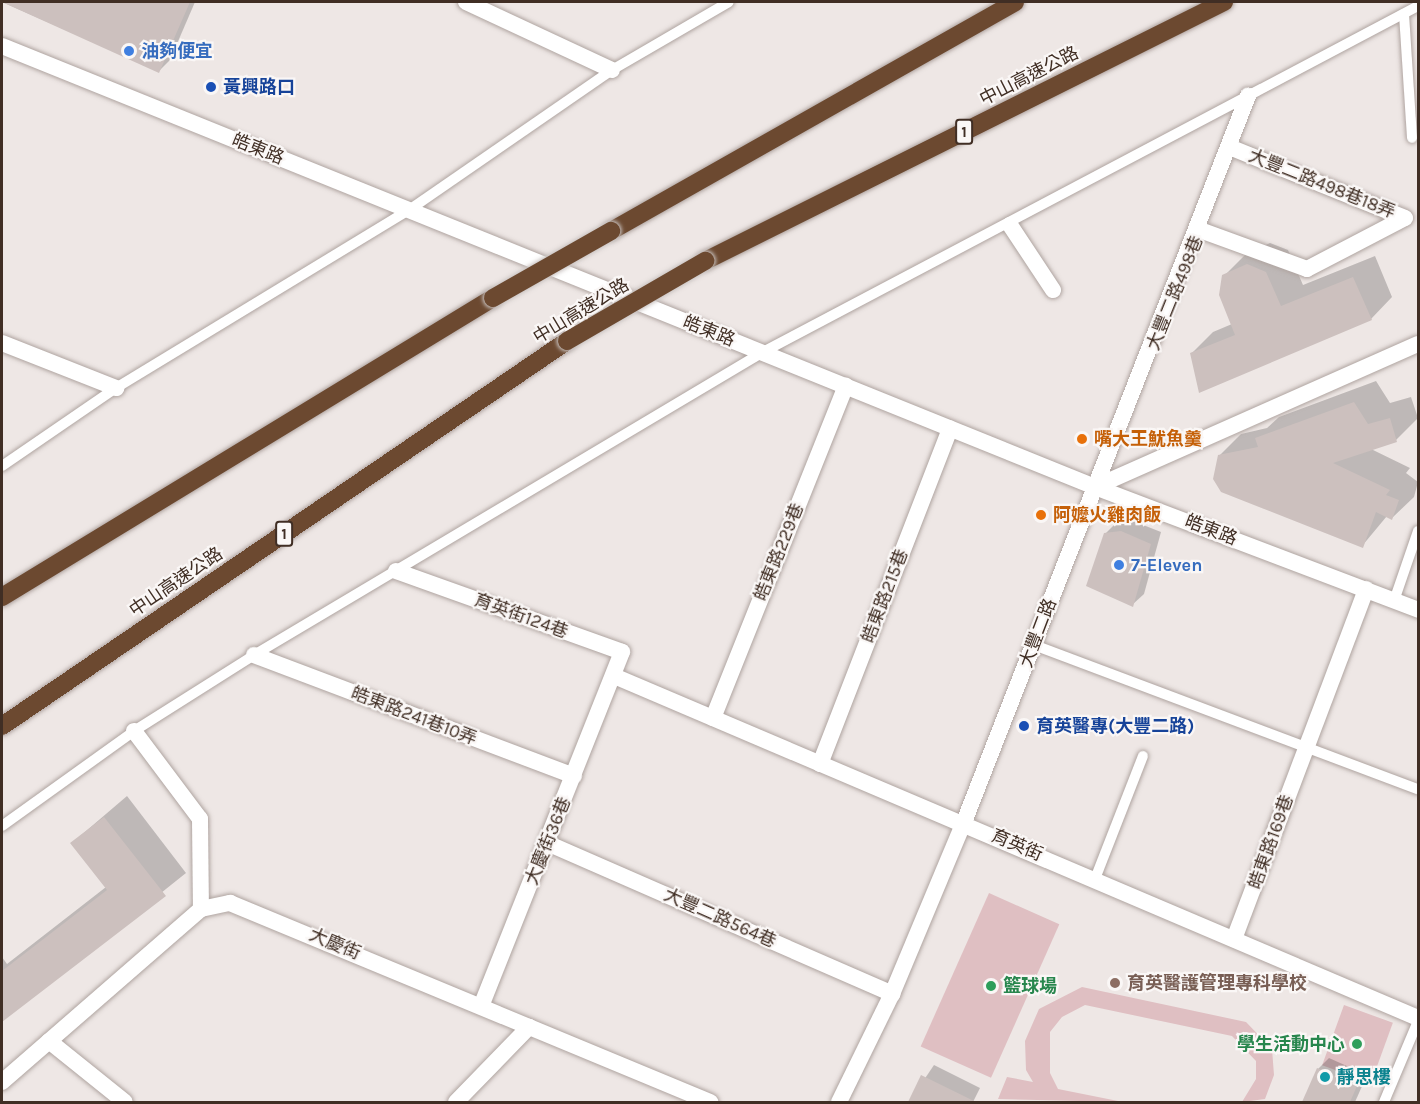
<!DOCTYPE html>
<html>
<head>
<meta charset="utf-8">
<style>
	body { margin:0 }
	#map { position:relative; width:1420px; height:1104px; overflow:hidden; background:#eee7e5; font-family:Karla,"Noto Sans TC",sans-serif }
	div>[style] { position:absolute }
	.green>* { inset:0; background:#dfbfc2; transform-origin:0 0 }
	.shadow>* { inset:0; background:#0003 }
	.building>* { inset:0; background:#ccc0be }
	.roads { filter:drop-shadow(0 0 2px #afa4a0) drop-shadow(0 0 2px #afa4a0) }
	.service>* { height:10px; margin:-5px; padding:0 5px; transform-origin:5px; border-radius:5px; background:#fff }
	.minor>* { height:16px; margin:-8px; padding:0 8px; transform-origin:8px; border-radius:8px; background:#fff }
	.motorway>* { height:18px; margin:-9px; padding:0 9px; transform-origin:9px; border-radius:9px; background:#6c4930 }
	.bridges { filter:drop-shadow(0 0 2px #cac4c2) drop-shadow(0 0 2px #cac4c2) }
	.motorway-bridge>* { height:18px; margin:-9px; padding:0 9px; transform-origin:9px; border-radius:9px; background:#6c4930 }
	.dots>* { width:16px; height:16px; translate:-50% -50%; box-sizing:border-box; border:3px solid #faf7f6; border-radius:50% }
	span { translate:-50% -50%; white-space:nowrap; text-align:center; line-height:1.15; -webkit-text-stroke:4.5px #faf7f6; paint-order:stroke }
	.shield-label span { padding:2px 4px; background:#faf7f6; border:2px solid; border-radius:4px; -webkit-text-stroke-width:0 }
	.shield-label { font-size:16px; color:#402e24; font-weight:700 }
	.shop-label { font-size:18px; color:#366cbe; font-weight:700 }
	.left { translate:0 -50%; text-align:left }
	.street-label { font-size:18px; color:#402e24 }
	.transit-label { font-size:18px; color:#164399; font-weight:700 }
	.food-label { font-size:18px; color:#c56008; font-weight:700 }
	.education-label { font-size:18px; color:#785e54; font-weight:700 }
	.leisure-label { font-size:18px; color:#27864d; font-weight:700 }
	.right { translate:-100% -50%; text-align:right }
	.culture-label { font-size:18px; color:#0d838f; font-weight:700 }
	.frame { position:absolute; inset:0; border:3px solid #402e24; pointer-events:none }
</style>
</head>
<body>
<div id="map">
	<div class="green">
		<i style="left:989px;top:893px;width:77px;height:168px;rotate:24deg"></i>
		<i style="clip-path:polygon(1082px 987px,1246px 1022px,1272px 1049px,1274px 1075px,1265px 1099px,1242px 1102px,1256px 1079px,1256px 1061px,1232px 1036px,1085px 1005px,1062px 1017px,1050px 1032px,1050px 1073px,1058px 1089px,1123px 1102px,998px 1099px,1007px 1077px,1033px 1082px,1026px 1070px,1025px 1041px,1039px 1009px)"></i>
		<i style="left:1344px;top:1005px;width:52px;height:64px;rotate:20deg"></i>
	</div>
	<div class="shadow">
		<i style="clip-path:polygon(2px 2px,195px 2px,170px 60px,159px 71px)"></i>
		<i style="clip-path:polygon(1270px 243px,1288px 250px,1303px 285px,1375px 256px,1392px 297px,1371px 319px,1192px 353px,1213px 332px,1232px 324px,1224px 276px,1246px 254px)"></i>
		<i style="clip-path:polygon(1376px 381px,1390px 403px,1411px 397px,1418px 418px,1396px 440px,1371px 449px,1410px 468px,1406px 473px,1418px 482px,1414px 497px,1392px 518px,1387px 516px,1362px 546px,1219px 456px,1241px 434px,1267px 428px,1279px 417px)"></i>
		<i style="clip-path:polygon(1133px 521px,1161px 532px,1144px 594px,1132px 605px,1105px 534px,1117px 522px)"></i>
		<i style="clip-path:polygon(127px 796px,186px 873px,2px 1020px,2px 957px,7px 964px,106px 887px,72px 843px)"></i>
		<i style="clip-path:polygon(1329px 1058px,1367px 1075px,1355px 1102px,1304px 1102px,1318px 1069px)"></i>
		<i style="clip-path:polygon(934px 1065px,980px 1088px,973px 1102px,909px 1102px)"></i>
	</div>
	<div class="building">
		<i style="clip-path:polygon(2px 2px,190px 2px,159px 73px)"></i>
		<i style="clip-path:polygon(1247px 264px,1266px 272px,1281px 306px,1353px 277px,1372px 320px,1199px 393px,1190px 353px,1235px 335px,1219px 295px,1222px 275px)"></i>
		<i style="clip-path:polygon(1354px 402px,1368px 424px,1390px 418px,1397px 442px,1333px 463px,1390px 490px,1386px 495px,1399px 500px,1392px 520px,1376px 512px,1363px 548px,1221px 492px,1213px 479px,1218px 455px,1258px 447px,1255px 438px)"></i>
		<i style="clip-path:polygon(1121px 531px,1151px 544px,1133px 607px,1086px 586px,1104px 533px)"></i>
		<i style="clip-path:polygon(104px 817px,166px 896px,2px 1022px,2px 971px,107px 890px,70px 843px)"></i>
		<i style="clip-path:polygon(1317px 1068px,1357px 1086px,1350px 1102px,1302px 1102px)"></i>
		<i style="clip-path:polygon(921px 1075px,976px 1102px,908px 1102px)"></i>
	</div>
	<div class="roads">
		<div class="service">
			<i style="left:1404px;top:14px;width:124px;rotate:86.3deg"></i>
			<i style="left:2px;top:466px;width:138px;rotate:-34.4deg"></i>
			<i style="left:116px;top:388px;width:343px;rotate:-31.3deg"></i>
			<i style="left:409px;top:210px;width:247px;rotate:-34.6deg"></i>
			<i style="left:612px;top:70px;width:135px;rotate:-30.2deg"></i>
			<i style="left:1394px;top:601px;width:74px;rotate:-71.1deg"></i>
			<i style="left:1034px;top:645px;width:410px;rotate:20.6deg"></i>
			<i style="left:2px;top:826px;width:163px;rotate:-35.7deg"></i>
			<i style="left:134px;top:731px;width:142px;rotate:-32.3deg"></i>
			<i style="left:254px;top:655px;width:592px;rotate:-30.76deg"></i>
			<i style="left:763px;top:352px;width:741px;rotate:-27.84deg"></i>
			<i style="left:1095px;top:879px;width:132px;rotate:-68.7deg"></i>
			<i style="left:1384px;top:1102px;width:88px;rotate:-67.2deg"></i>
		</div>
		<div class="minor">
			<i style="left:466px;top:2px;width:161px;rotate:25deg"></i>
			<i style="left:2px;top:46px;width:1179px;rotate:21.97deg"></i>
			<i style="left:1095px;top:487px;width:346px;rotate:20.8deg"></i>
			<i style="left:1010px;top:225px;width:78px;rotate:56.5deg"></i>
			<i style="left:1200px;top:230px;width:114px;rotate:20deg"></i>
			<i style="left:1307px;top:269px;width:110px;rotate:-27.5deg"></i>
			<i style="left:1405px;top:218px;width:187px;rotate:-158deg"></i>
			<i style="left:2px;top:343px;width:123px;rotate:21.5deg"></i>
			<i style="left:1095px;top:487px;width:353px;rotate:-23.9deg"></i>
			<i style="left:396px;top:571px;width:240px;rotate:19.7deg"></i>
			<i style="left:622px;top:652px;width:381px;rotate:111.7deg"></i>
			<i style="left:254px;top:655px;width:342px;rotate:20.7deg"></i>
			<i style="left:614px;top:676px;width:874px;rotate:23.04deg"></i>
			<i style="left:713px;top:718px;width:358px;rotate:-68.2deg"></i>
			<i style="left:134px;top:731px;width:110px;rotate:53.1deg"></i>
			<i style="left:200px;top:819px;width:90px;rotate:89.4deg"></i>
			<i style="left:820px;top:764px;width:360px;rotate:-68.8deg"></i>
			<i style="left:547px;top:843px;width:377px;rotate:23.6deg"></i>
			<i style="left:1234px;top:939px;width:374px;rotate:-69.3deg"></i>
			<i style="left:49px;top:1041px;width:97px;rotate:38.8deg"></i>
			<i style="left:2px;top:1082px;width:264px;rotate:-41deg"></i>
			<i style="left:201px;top:909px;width:30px;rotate:-12deg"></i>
			<i style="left:230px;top:903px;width:520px;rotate:22.52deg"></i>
			<i style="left:456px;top:1102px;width:105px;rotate:-45.8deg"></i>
			<i style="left:839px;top:1102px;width:120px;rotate:-63.9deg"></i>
			<i style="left:892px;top:994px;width:186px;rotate:-67.3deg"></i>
			<i style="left:964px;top:822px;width:780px;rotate:-68.64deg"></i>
		</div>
		<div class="motorway">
			<i style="left:611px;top:231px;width:464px;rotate:-29.5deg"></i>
			<i style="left:705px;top:261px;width:580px;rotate:-26.52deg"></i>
			<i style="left:2px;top:597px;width:575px;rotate:-31.34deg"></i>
			<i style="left:2px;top:726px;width:684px;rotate:-34.27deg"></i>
		</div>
	</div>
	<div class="bridges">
		<div class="motorway-bridge">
			<i style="left:493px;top:298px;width:136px;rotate:-29.6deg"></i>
			<i style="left:567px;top:341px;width:160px;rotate:-30.1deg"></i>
		</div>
	</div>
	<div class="dots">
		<i style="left:129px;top:51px;background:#3f7fe0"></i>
		<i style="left:211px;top:87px;background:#1a4fb4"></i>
		<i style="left:1082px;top:439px;background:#e8710a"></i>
		<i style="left:1041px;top:515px;background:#e8710a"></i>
		<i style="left:1119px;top:565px;background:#3f7fe0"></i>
		<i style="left:1024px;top:726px;background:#1a4fb4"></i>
		<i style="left:1115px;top:983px;background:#8d6e63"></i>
		<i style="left:991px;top:986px;background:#2e9e5b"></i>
		<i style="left:1357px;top:1044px;background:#2e9e5b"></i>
		<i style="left:1325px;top:1077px;background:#0f9aa8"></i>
	</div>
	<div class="shield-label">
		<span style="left:964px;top:132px">1</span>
		<span style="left:284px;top:534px">1</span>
	</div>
	<div class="shop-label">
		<span class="left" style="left:141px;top:51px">油夠便宜</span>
		<span class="left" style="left:1131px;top:565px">7-Eleven</span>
	</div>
	<div class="street-label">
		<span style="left:1029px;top:76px;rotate:-27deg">中山高速公路</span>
		<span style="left:258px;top:149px;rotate:22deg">皓東路</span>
		<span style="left:1322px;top:184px;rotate:22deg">大豐二路498巷18弄</span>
		<span style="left:1175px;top:293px;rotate:-68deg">大豐二路498巷</span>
		<span style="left:581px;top:311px;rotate:-31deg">中山高速公路</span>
		<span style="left:709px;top:331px;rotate:22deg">皓東路</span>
		<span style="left:1211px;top:530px;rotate:21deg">皓東路</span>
		<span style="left:779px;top:552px;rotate:-68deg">皓東路229巷</span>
		<span style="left:176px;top:582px;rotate:-34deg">中山高速公路</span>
		<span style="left:885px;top:596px;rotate:-69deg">皓東路215巷</span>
		<span style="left:521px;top:616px;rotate:20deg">育英街124巷</span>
		<span style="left:1038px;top:633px;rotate:-69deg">大豐二路</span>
		<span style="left:414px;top:716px;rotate:21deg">皓東路241巷10弄</span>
		<span style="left:548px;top:841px;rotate:-68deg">大慶街36巷</span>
		<span style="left:1271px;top:842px;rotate:-70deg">皓東路169巷</span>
		<span style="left:1017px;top:845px;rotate:23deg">育英街</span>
		<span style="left:720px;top:918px;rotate:24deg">大豐二路564巷</span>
		<span style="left:335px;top:944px;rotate:23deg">大慶街</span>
	</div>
	<div class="transit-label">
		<span class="left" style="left:223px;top:87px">黃興路口</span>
		<span class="left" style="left:1036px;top:726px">育英醫專(大豐二路)</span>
	</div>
	<div class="food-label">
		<span class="left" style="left:1094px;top:439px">嘴大王魷魚羹</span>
		<span class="left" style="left:1053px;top:515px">阿嬤火雞肉飯</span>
	</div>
	<div class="education-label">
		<span class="left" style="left:1127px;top:983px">育英醫護管理專科學校</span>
	</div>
	<div class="leisure-label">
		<span class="left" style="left:1003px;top:986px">籃球場</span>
		<span class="right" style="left:1345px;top:1044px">學生活動中心</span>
	</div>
	<div class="culture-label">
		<span class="left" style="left:1337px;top:1077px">靜思樓</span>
	</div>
	<div class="frame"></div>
</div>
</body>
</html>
